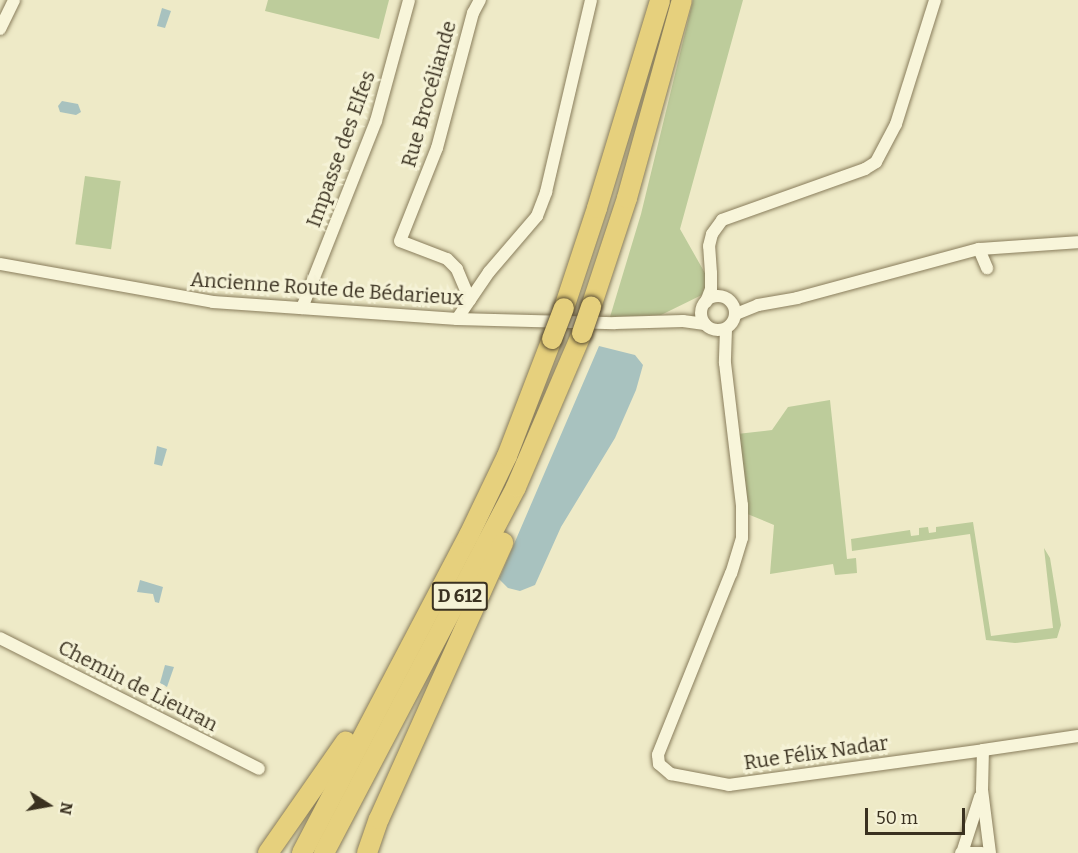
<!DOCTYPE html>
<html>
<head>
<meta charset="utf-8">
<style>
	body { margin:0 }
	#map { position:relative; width:1078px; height:853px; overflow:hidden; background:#eeeac7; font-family:Bitter,serif }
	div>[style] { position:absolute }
	.green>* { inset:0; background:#bdcc9b; transform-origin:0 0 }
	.water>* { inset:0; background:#a8c2bf }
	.roads { filter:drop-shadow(0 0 2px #897d5c) drop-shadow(0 0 2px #897d5c) }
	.minor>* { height:12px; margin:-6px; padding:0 6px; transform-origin:6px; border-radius:6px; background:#f8f5da }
	.minor>.ring { margin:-6px; padding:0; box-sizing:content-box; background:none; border:12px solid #f8f5da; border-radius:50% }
	.trunk>* { height:20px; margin:-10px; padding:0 10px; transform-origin:10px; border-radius:10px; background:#e6d07d }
	.bridges { filter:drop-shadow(0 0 2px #574a30) drop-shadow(0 0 2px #574a30) }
	.trunk-bridge>* { height:20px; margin:-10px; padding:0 10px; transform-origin:10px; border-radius:10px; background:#e6d07d }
	span { translate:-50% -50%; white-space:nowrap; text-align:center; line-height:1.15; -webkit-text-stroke:6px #f5f2d6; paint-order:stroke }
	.shield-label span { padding:2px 4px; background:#f5f2d6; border:2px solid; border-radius:4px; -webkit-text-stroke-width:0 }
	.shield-label { font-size:18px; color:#3a3120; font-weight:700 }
	.street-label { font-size:20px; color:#3a3120 }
	.north { position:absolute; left:18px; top:775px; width:60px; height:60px; -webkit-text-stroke:4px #f5f2d6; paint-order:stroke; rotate:101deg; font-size:16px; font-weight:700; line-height:24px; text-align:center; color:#3a3120 }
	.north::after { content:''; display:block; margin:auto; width:21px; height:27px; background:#3a3120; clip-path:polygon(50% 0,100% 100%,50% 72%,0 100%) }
	.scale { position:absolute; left:865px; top:808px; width:100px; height:27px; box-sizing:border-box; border:3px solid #3a3120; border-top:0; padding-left:8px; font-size:18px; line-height:21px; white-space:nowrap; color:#3a3120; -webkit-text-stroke:4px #f5f2d6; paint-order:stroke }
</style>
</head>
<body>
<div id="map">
	<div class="green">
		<i style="clip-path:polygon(268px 0,389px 0,379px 39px,265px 11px)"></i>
		<i style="clip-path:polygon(693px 0,743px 0,680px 229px,714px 289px,661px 315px,610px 317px,641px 214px)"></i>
		<i style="left:85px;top:176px;width:36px;height:69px;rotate:8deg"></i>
		<i style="clip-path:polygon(830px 400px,847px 559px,856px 558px,857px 573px,835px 575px,833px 564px,770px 574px,774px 525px,745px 513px,737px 434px,772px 430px,788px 407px)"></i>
		<i style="clip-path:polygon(973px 522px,991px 636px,1053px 628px,1044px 548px,1050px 558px,1061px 625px,1057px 638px,1015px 643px,986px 640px,970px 534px,852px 551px,851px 539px,910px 530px,911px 536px,919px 535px,919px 528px,928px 527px,929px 533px,936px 532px,936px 527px)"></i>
	</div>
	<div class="water">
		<i style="clip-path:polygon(162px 8px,171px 11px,165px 28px,157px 26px)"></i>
		<i style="clip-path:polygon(62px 101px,78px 104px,81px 112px,76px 115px,60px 112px,58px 106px)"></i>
		<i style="clip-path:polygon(599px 346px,635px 355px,643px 365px,636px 390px,615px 438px,561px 527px,535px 585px,520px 591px,508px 588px,499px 579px)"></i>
		<i style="clip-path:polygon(157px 446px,167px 449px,162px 466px,154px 464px)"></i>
		<i style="clip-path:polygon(140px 580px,163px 587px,159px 603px,155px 602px,153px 594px,137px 592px)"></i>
		<i style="clip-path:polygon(165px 665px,174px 667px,167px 687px,160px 683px)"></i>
	</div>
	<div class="roads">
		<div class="minor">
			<i style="left:0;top:29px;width:32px;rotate:-64deg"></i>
			<i style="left:979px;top:249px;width:21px;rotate:67deg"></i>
			<i style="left:0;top:264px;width:216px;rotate:10.1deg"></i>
			<i style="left:213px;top:302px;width:245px;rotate:4deg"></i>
			<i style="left:457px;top:319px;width:158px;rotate:1.5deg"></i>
			<i style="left:615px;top:323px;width:68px;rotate:-1.7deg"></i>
			<i style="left:683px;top:321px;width:22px;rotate:8deg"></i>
			<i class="ring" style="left:701px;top:296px;width:22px;height:22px"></i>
			<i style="left:470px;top:300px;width:34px;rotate:-113deg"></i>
			<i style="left:457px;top:269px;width:14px;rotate:-135deg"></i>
			<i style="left:447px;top:259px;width:50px;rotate:-159deg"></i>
			<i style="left:400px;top:241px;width:100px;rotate:-68.3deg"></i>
			<i style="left:437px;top:148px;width:140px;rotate:-75.1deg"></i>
			<i style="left:473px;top:13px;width:15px;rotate:-62deg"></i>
			<i style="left:706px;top:302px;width:14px;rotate:-69deg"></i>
			<i style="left:711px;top:289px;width:16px;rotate:-90deg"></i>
			<i style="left:711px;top:273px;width:27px;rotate:-94deg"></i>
			<i style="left:709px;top:246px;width:12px;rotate:-76deg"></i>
			<i style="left:712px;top:234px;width:17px;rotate:-54deg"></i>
			<i style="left:722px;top:220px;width:152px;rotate:-19.6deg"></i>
			<i style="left:865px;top:169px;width:13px;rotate:-32deg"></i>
			<i style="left:876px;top:162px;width:43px;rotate:-62.2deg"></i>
			<i style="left:896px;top:124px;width:130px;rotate:-72.5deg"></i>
			<i style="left:302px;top:308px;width:201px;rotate:-68.4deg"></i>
			<i style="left:376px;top:121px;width:125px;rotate:-74.7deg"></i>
			<i style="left:736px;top:314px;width:24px;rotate:-22deg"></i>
			<i style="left:758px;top:305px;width:40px;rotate:-10deg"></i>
			<i style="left:797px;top:298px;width:188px;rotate:-15.1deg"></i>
			<i style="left:979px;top:249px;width:99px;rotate:-4deg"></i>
			<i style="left:457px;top:319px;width:57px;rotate:-55.8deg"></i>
			<i style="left:489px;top:272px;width:74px;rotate:-49.4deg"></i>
			<i style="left:537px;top:216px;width:26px;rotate:-69deg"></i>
			<i style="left:546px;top:192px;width:197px;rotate:-76.8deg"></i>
			<i style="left:726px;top:329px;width:34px;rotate:92deg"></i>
			<i style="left:725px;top:363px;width:143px;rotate:83.2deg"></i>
			<i style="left:742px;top:505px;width:33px;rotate:90deg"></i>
			<i style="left:742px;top:538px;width:37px;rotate:107deg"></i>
			<i style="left:731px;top:573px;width:196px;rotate:111.9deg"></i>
			<i style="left:658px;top:755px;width:9px;rotate:84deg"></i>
			<i style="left:659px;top:764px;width:16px;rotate:40deg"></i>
			<i style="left:671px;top:774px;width:59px;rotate:10.7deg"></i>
			<i style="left:729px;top:785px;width:256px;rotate:-7.8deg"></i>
			<i style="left:0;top:638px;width:290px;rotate:26.8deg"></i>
			<i style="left:961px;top:853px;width:21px"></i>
			<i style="left:962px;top:853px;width:59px;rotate:-72.2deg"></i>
			<i style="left:990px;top:853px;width:64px;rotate:-97.2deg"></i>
			<i style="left:982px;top:790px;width:40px;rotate:-88.6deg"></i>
			<i style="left:983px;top:750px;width:96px;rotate:-8.4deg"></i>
		</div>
		<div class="trunk">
			<i style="left:591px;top:307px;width:115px;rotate:-71.7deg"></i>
			<i style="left:627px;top:198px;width:205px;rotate:-74.5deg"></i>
			<i style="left:564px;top:308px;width:105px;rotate:-71.7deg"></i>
			<i style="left:597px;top:208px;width:217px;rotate:-73.1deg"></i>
			<i style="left:268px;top:853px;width:136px;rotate:-55.1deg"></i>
			<i style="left:302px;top:853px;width:359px;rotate:-62.3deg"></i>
			<i style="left:469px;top:535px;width:88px;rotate:-64.3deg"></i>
			<i style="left:507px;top:456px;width:125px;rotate:-69deg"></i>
			<i style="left:324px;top:853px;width:413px;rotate:-62.3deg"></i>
			<i style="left:516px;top:487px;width:168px;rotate:-66.8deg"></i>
			<i style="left:367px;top:853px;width:36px;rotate:-71deg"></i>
			<i style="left:379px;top:819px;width:303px;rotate:-65.8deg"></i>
		</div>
	</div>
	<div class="bridges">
		<div class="trunk-bridge">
			<i style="left:582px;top:333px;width:28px;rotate:-71deg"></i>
			<i style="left:552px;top:339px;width:33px;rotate:-69deg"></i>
		</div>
	</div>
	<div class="shield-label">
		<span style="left:460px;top:596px">D 612</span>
	</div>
	<div class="street-label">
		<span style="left:429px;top:94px;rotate:-74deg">Rue Brocéliande</span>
		<span style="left:341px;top:149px;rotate:-70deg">Impasse des Elfes</span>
		<span style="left:327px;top:289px;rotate:4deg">Ancienne Route de Bédarieux</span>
		<span style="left:138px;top:686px;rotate:27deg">Chemin de Lieuran</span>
		<span style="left:816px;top:753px;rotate:-8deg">Rue Félix Nadar</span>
	</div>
	<div class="north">N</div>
	<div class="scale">50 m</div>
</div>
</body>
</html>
